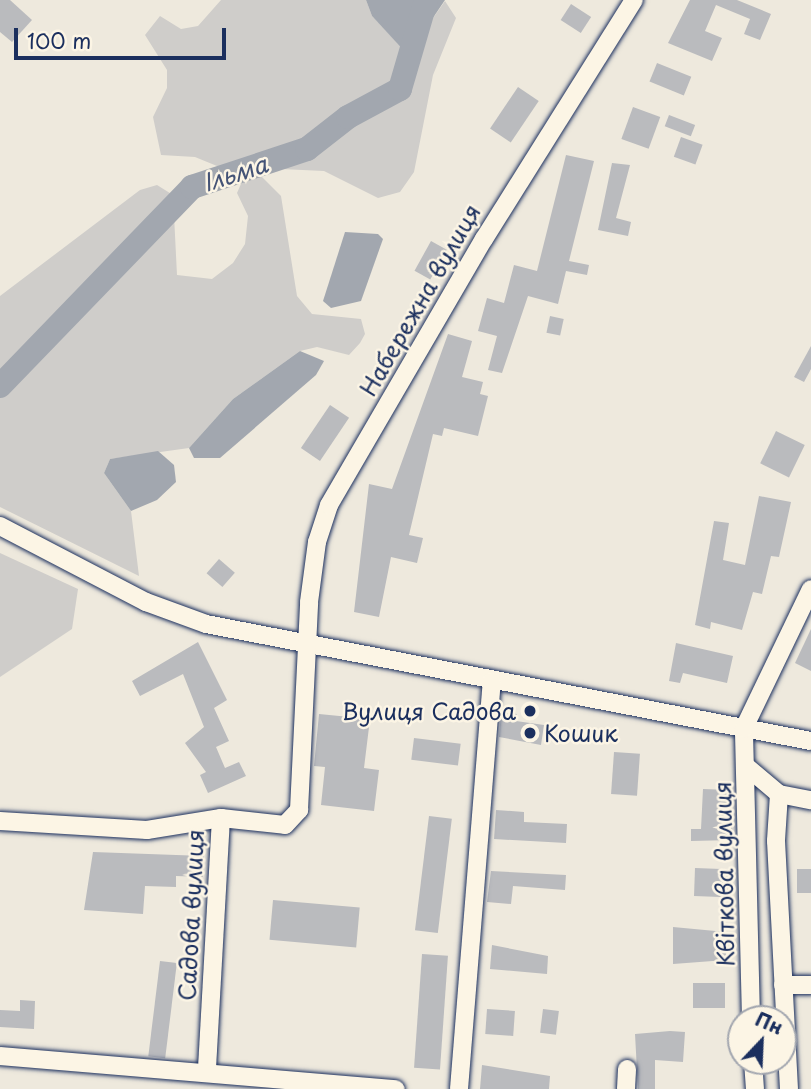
<!DOCTYPE html>
<html>
<head>
<meta charset="utf-8">
<style>
	body { margin:0 }
	#map { position:relative; width:811px; height:1089px; overflow:hidden; background:#eee9dd; font-family:"Playpen Sans",sans-serif }
	div>[style] { position:absolute }
	.green>* { inset:0; background:#cfcdca }
	.water>* { inset:0; background:#a2a7af }
	.river>* { height:24px; margin:-12px; padding:0 12px; transform-origin:12px; border-radius:12px; background:#a2a7af }
	.building>* { inset:0; background:#babbbe; transform-origin:0 0 }
	.roads { filter:drop-shadow(0 0 2px #1b2f5e) drop-shadow(0 0 2px #1b2f5e) }
	.minor>* { height:18px; margin:-9px; padding:0 9px; transform-origin:9px; border-radius:9px; background:#fcf5e5 }
	.dots>* { width:19px; height:19px; translate:-50% -50%; box-sizing:border-box; border:4px solid #fcf5e5; border-radius:50% }
	span { translate:-50% -50%; white-space:nowrap; text-align:center; line-height:1.15; -webkit-text-stroke:5px #fcf5e5; paint-order:stroke }
	.street-label { font-size:23px; color:#1b2f5e }
	.poi-label { font-size:23px; color:#1b2f5e }
	.right { translate:-100% -50%; text-align:right }
	.left { translate:0 -50%; text-align:left }
	.water-label { font-size:24px; color:#445376; font-style:italic }
	.north { position:absolute; left:727px; top:1005px; width:70px; height:70px; box-sizing:border-box; background:#fcf5e5; border:2px solid #a2a6af; border-radius:50%; rotate:23deg; font-size:19px; font-weight:700; line-height:28px; text-align:center; color:#1b2f5e }
	.north::after { content:''; display:block; margin:auto; width:24px; height:32px; background:#1b2f5e; clip-path:polygon(50% 0,100% 100%,50% 72%,0 100%) }
	.scale { position:absolute; left:14px; top:28px; width:212px; height:32px; box-sizing:border-box; border:4px solid #1b2f5e; border-top:0; padding-left:9px; font-size:21px; line-height:24px; white-space:nowrap; color:#1b2f5e; -webkit-text-stroke:5px #fcf5e5; paint-order:stroke }
</style>
</head>
<body>
<div id="map">
	<div class="green">
		<i style="clip-path:polygon(221px 0,366px 0,372px 16px,408px 54px,445px 1px,456px 18px,433px 75px,414px 172px,400px 192px,378px 198px,324px 171px,217px 166px,195px 157px,161px 155px,153px 117px,167px 88px,167px 70px,145px 35px,160px 16px,181px 29px,198px 26px)"></i>
		<i style="clip-path:polygon(259px 174px,281px 196px,297px 296px,312px 314px,361px 319px,365px 334px,360px 343px,349px 355px,317px 347px,300px 351px,233px 399px,189px 448px,110px 459px,104px 473px,131px 511px,139px 576px,0 507px,0 296px,140px 190px,157px 185px,173px 195px,177px 275px,212px 279px,233px 263px,245px 244px,248px 216px,237px 193px,244px 177px)"></i>
		<i style="clip-path:polygon(0 553px,78px 589px,72px 629px,0 677px)"></i>
	</div>
	<div class="water">
		<i style="clip-path:polygon(366px 0,445px 0,408px 55px,372px 16px)"></i>
		<i style="clip-path:polygon(345px 232px,378px 234px,383px 239px,361px 301px,331px 308px,323px 301px)"></i>
		<i style="clip-path:polygon(300px 351px,324px 361px,316px 375px,220px 458px,194px 458px,189px 448px,233px 399px)"></i>
		<i style="clip-path:polygon(158px 451px,174px 465px,176px 482px,157px 500px,131px 511px,104px 473px,110px 459px)"></i>
	</div>
	<div class="river">
		<i style="left:0;top:386px;width:277px;rotate:-46deg"></i>
		<i style="left:192px;top:187px;width:121px;rotate:-18.3deg"></i>
		<i style="left:307px;top:149px;width:52px;rotate:-38deg"></i>
		<i style="left:348px;top:117px;width:59px;rotate:-28.3deg"></i>
		<i style="left:400px;top:89px;width:93px;rotate:-73.7deg"></i>
	</div>
	<div class="building">
		<i style="clip-path:polygon(0 0,10px 0,32px 20px,12px 42px,0 32px)"></i>
		<i style="clip-path:polygon(690px 0,737px 0,771px 14px,760px 40px,744px 34px,750px 19px,716px 5px,705px 31px,722px 38px,712px 61px,668px 43px)"></i>
		<i style="left:571px;top:4px;width:24px;height:19px;rotate:33deg"></i>
		<i style="left:657px;top:63px;width:37px;height:20px;rotate:22deg"></i>
		<i style="left:518px;top:87px;width:25px;height:50px;rotate:34deg"></i>
		<i style="left:633px;top:107px;width:29px;height:34px;rotate:20deg"></i>
		<i style="left:669px;top:115px;width:28px;height:12px;rotate:21deg"></i>
		<i style="left:681px;top:137px;width:23px;height:21px;rotate:20deg"></i>
		<i style="clip-path:polygon(566px 155px,594px 161px,569px 261px,589px 265px,587px 275px,566px 271px,558px 304px,528px 296px,502px 373px,488px 370px,497px 336px,478px 331px,487px 298px,504px 303px,514px 265px,537px 271px)"></i>
		<i style="clip-path:polygon(612px 163px,630px 165px,616px 218px,631px 222px,628px 236px,598px 230px)"></i>
		<i style="left:431px;top:241px;width:18px;height:34px;rotate:29deg"></i>
		<i style="left:550px;top:316px;width:14px;height:17px;rotate:12deg"></i>
		<i style="clip-path:polygon(448px 334px,472px 341px,462px 377px,483px 382px,480px 394px,488px 396px,478px 436px,444px 428px,442px 436px,433px 434px,409px 535px,423px 538px,417px 563px,391px 557px,379px 617px,354px 612px,369px 484px,392px 489px)"></i>
		<i style="clip-path:polygon(811px 346px,811px 369px,804px 382px,794px 377px)"></i>
		<i style="left:330px;top:405px;width:23px;height:52px;rotate:34deg"></i>
		<i style="left:776px;top:431px;width:32px;height:36px;rotate:26deg"></i>
		<i style="clip-path:polygon(759px 496px,791px 502px,779px 557px,771px 556px,762px 594px,753px 592px,742px 630px,711px 622px,710px 629px,695px 625px,714px 521px,729px 523px,723px 560px,745px 565px)"></i>
		<i style="left:219px;top:559px;width:21px;height:19px;rotate:41deg"></i>
		<i style="clip-path:polygon(811px 629px,811px 671px,795px 663px)"></i>
		<i style="clip-path:polygon(198px 642px,227px 700px,214px 708px,229px 741px,216px 747px,225px 768px,239px 762px,246px 776px,208px 793px,200px 775px,206px 772px,185px 743px,204px 727px,183px 674px,140px 696px,132px 681px)"></i>
		<i style="clip-path:polygon(676px 643px,733px 656px,727px 683px,683px 673px,680px 683px,669px 681px)"></i>
		<i style="clip-path:polygon(501px 712px,517px 714px,516px 721px,544px 725px,541px 745px,499px 737px)"></i>
		<i style="clip-path:polygon(319px 714px,370px 719px,364px 768px,379px 770px,374px 811px,321px 805px,325px 767px,314px 766px)"></i>
		<i style="left:414px;top:738px;width:47px;height:22px;rotate:7deg"></i>
		<i style="left:614px;top:752px;width:26px;height:42px;rotate:4deg"></i>
		<i style="clip-path:polygon(703px 789px,730px 790px,733px 840px,691px 841px,691px 829px,701px 829px)"></i>
		<i style="clip-path:polygon(496px 810px,524px 812px,524px 822px,567px 824px,566px 843px,494px 839px)"></i>
		<i style="left:429px;top:816px;width:23px;height:115px;rotate:7deg"></i>
		<i style="clip-path:polygon(93px 852px,204px 856px,203px 877px,176px 876px,176px 887px,145px 886px,143px 914px,84px 910px)"></i>
		<i style="left:695px;top:868px;width:33px;height:28px;rotate:2deg"></i>
		<i style="left:797px;top:869px;width:14px;height:24px"></i>
		<i style="clip-path:polygon(491px 871px,566px 875px,565px 890px,513px 886px,511px 904px,487px 902px)"></i>
		<i style="left:273px;top:900px;width:87px;height:40px;rotate:5deg"></i>
		<i style="clip-path:polygon(673px 927px,726px 932px,726px 960px,673px 964px)"></i>
		<i style="clip-path:polygon(492px 945px,548px 956px,547px 974px,490px 969px)"></i>
		<i style="left:422px;top:954px;width:26px;height:114px;rotate:4deg"></i>
		<i style="left:160px;top:961px;width:17px;height:96px;rotate:7deg"></i>
		<i style="left:693px;top:983px;width:32px;height:25px"></i>
		<i style="clip-path:polygon(20px 1000px,35px 1001px,34px 1029px,0 1027px,0 1010px,20px 1011px)"></i>
		<i style="left:487px;top:1009px;width:28px;height:25px;rotate:4deg"></i>
		<i style="left:543px;top:1009px;width:16px;height:24px;rotate:7deg"></i>
		<i style="clip-path:polygon(670px 1031px,685px 1032px,683px 1062px,655px 1060px,655px 1089px,638px 1089px,635px 1034px)"></i>
		<i style="clip-path:polygon(482px 1065px,550px 1076px,549px 1089px,480px 1089px)"></i>
	</div>
	<div class="roads">
		<div class="minor">
			<i style="left:0;top:526px;width:165px;rotate:27.5deg"></i>
			<i style="left:146px;top:602px;width:64px;rotate:20.1deg"></i>
			<i style="left:206px;top:624px;width:616px;rotate:10.95deg"></i>
			<i style="left:747px;top:767px;width:42px;rotate:40.2deg"></i>
			<i style="left:779px;top:794px;width:33px;rotate:11deg"></i>
			<i style="left:779px;top:794px;width:47px;rotate:93.7deg"></i>
			<i style="left:776px;top:841px;width:248px;rotate:87deg"></i>
			<i style="left:221px;top:818px;width:64px;rotate:6.2deg"></i>
			<i style="left:285px;top:825px;width:21px;rotate:-47deg"></i>
			<i style="left:299px;top:810px;width:208px;rotate:-87.2deg"></i>
			<i style="left:309px;top:602px;width:61px;rotate:-82.4deg"></i>
			<i style="left:317px;top:542px;width:39px;rotate:-72deg"></i>
			<i style="left:329px;top:505px;width:308px;rotate:-59.8deg"></i>
			<i style="left:484px;top:239px;width:282px;rotate:-57.9deg"></i>
			<i style="left:0;top:821px;width:147px;rotate:3.5deg"></i>
			<i style="left:147px;top:830px;width:75px;rotate:-9.2deg"></i>
			<i style="left:221px;top:818px;width:251px;rotate:93.2deg"></i>
			<i style="left:783px;top:985px;width:28px"></i>
			<i style="left:751px;top:1019px;width:291px;rotate:-91.4deg"></i>
			<i style="left:744px;top:728px;width:154px;rotate:-64.3deg"></i>
			<i style="left:0;top:1056px;width:397px;rotate:4.8deg"></i>
			<i style="left:753px;top:1061px;width:28px;rotate:86deg"></i>
			<i style="left:459px;top:1089px;width:409px;rotate:-85.4deg"></i>
			<i style="left:626px;top:1089px;width:20px;rotate:-87deg"></i>
		</div>
	</div>
	<div class="dots">
		<i style="left:530px;top:711px;background:#1b2f5e"></i>
		<i style="left:530px;top:733px;background:#1b2f5e"></i>
	</div>
	<div class="street-label">
		<span style="left:420px;top:300px;rotate:-60deg">Набережна вулиця</span>
		<span style="left:724px;top:874px;rotate:-91deg">Квіткова вулиця</span>
		<span style="left:191px;top:915px;rotate:-87deg">Садова вулиця</span>
	</div>
	<div class="poi-label">
		<span class="right" style="left:516px;top:711px">Вулиця Садова</span>
		<span class="left" style="left:544px;top:733px">Кошик</span>
	</div>
	<div class="water-label">
		<span style="left:235px;top:173px;rotate:-18deg">Ільма</span>
	</div>
	<div class="north">Пн</div>
	<div class="scale">100 m</div>
</div>
</body>
</html>
